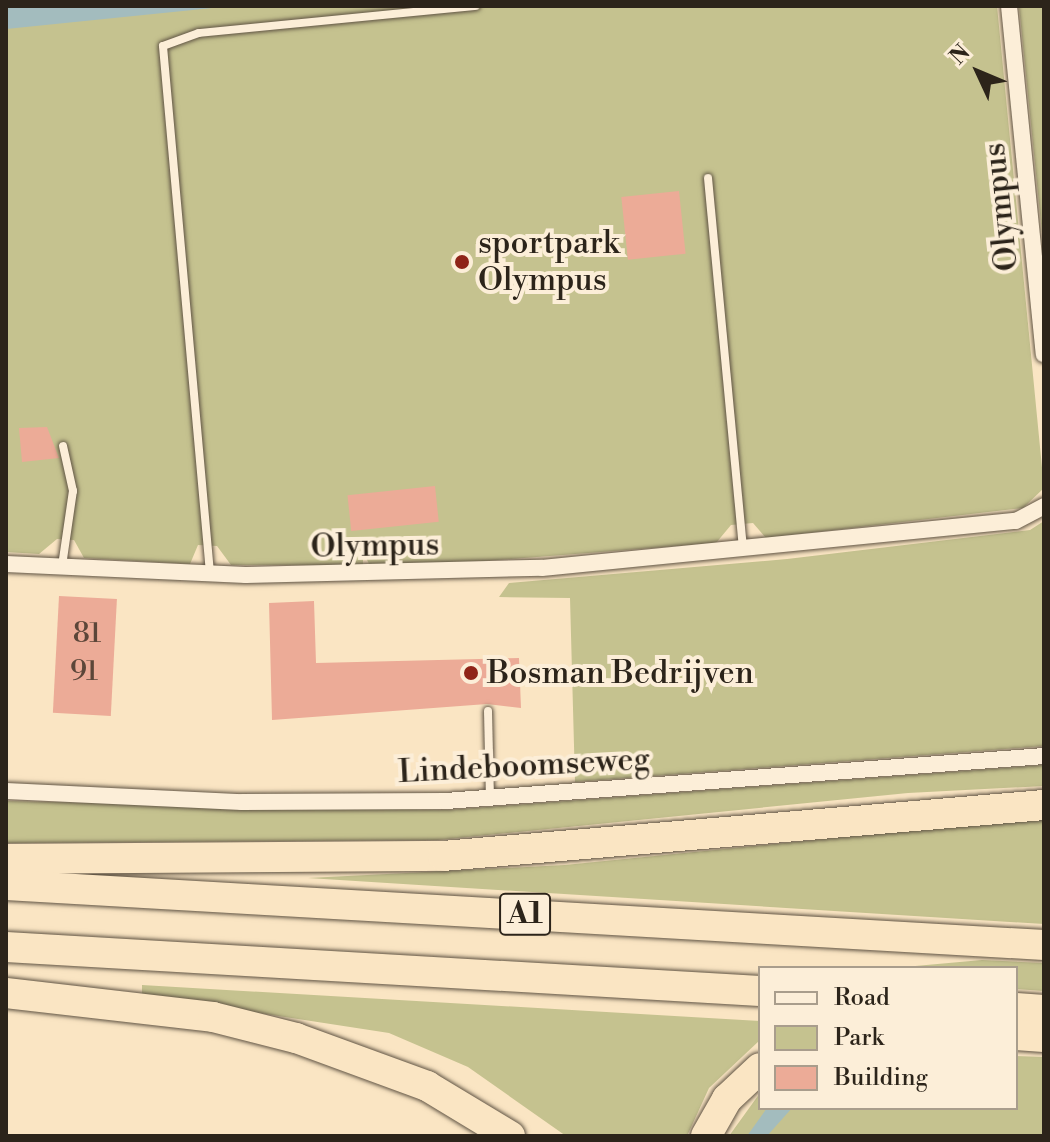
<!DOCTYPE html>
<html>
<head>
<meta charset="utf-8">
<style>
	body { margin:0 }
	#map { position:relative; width:1050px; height:1142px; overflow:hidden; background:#fae5c3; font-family:"Libre Bodoni",serif }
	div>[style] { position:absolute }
	.green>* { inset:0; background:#c5c28f }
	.water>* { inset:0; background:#a3bcbe }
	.building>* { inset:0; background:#ecab97; transform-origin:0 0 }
	.roads { filter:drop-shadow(0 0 2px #605444) drop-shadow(0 0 2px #605444) }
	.service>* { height:8px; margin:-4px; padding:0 4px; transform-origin:4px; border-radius:4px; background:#fceed8 }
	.minor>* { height:16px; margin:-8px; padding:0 8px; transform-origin:8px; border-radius:8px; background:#fceed8 }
	.motorway>* { height:30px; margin:-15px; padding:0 15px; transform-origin:15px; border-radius:15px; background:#fae5c3 }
	.dots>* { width:22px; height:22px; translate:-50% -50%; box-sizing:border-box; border:4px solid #fceed8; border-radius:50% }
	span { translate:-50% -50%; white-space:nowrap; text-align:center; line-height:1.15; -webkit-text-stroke:8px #fceed8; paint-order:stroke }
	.number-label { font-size:28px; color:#5c4639 }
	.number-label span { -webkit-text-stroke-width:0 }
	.shield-label span { padding:2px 6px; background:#fceed8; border:2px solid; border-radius:6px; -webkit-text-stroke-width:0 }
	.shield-label { font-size:30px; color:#2c241a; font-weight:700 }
	.street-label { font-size:32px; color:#2c241a }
	.poi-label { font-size:32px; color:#2c241a }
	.left { translate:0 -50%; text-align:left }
	.frame { position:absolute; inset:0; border:8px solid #2c241a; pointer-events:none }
	.legend { position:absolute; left:758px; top:966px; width:260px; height:144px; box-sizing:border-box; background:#fceed8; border:2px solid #a99d8c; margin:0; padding:10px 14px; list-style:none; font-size:24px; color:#2c241a }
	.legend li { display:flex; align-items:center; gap:16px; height:40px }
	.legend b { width:40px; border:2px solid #a99d8c }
	.north { position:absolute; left:938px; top:32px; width:80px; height:80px; -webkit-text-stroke:6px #fceed8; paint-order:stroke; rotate:314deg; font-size:22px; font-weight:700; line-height:32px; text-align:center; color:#2c241a }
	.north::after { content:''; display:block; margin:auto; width:28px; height:36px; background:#2c241a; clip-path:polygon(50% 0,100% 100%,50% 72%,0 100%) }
</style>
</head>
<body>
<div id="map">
	<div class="green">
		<i style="clip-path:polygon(128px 6px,997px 6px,1044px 488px,1023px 508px,766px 538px,753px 523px,731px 525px,716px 543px,446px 564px,369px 564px,363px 551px,363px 565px,231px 565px,217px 546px,198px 545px,190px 564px,84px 558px,74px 540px,57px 539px,39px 554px,6px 552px,6px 18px)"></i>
		<i style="clip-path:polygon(1019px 6px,1044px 6px,1044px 253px)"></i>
		<i style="clip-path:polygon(1044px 521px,1044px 746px,575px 782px,570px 598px,499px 597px,509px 583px,787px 559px,1030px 530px)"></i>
		<i style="clip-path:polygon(1044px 765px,1044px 786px,908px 793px,438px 840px,6px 843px,6px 801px,447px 810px)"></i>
		<i style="clip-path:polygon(1044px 817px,1044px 924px,308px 878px,565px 865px)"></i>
		<i style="clip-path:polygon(982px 960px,1044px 963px,1044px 991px,1016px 989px,1016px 968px,893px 968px)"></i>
		<i style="clip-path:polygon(142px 985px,760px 1021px,760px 1040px,709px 1088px,687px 1136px,566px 1136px,468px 1067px,389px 1033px,142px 995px)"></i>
		<i style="clip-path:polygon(1016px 1056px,1044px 1057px,1044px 1136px,729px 1136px,760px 1093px,760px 1108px,1016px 1108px)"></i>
	</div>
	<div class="water">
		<i style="clip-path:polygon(23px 6px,232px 6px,6px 29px,6px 8px)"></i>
		<i style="clip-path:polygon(767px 1108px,792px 1108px,767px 1136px,747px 1136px)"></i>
	</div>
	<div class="building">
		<i style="left:679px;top:191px;width:63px;height:58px;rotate:84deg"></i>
		<i style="clip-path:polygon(47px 427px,59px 458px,22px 462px,19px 428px)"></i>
		<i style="left:435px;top:486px;width:36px;height:88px;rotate:84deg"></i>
		<i style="left:59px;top:596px;width:58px;height:117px;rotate:3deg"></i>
		<i style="clip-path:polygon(314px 601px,316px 663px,519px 658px,521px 708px,487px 704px,272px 720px,269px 603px)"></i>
	</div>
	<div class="roads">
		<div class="service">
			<i style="left:708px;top:178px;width:372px;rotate:84.6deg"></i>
			<i style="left:62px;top:566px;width:76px;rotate:-81.7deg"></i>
			<i style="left:73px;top:491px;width:46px;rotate:-102.5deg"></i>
			<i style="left:210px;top:573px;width:529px;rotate:-95.1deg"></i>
			<i style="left:163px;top:46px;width:38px;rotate:-20deg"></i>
			<i style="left:199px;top:33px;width:278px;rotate:-5.6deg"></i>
			<i style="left:488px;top:711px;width:87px;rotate:88.7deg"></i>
		</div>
		<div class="minor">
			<i style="left:1009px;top:6px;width:350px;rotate:84.3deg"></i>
			<i style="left:6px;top:564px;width:240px;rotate:2.6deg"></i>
			<i style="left:246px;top:575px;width:296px;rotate:-1.4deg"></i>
			<i style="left:542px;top:568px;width:476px;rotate:-5.7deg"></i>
			<i style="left:1016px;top:521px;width:32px;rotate:-28deg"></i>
			<i style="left:6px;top:791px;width:236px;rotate:2.7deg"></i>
			<i style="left:242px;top:802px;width:204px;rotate:-0.3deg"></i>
			<i style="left:446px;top:801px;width:600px;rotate:-4.3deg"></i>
		</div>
		<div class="motorway">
			<i style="left:6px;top:859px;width:437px;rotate:-0.4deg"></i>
			<i style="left:443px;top:856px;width:603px;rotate:-4.85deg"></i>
			<i style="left:6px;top:885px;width:1040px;rotate:3.31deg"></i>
			<i style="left:6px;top:947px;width:755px;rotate:3.34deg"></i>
			<i style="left:6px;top:993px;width:208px;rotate:6.6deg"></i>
			<i style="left:213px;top:1017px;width:86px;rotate:14.2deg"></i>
			<i style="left:296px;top:1038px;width:140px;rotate:20.1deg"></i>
			<i style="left:427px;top:1086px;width:97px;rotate:31.1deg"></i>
			<i style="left:1016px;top:1008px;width:28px;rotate:4deg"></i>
			<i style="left:1016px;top:1035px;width:28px;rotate:4deg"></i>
			<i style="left:706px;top:1136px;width:43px;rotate:-60.4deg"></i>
			<i style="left:727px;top:1099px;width:45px;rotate:-43.2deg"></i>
		</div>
	</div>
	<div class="dots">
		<i style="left:462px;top:262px;background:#8f2418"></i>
		<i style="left:471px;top:673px;background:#8f2418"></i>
	</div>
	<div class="number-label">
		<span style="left:87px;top:634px">81</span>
		<span style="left:84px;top:672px">91</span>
	</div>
	<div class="shield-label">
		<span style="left:525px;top:914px">A1</span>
	</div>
	<div class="street-label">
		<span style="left:1001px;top:207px;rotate:-96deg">Olympus</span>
		<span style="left:375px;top:546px;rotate:-1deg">Olympus</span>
		<span style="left:524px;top:766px;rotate:-3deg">Lindeboomseweg</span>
	</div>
	<div class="poi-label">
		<span class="left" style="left:478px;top:262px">sportpark<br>Olympus</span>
		<span class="left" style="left:487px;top:673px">Bosman Bedrijven</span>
	</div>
	<div class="frame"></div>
	<ul class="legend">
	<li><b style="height:10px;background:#fceed8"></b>Road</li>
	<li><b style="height:22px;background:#c5c28f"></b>Park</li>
	<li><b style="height:22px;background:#ecab97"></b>Building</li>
	</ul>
	<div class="north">N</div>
</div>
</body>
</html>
